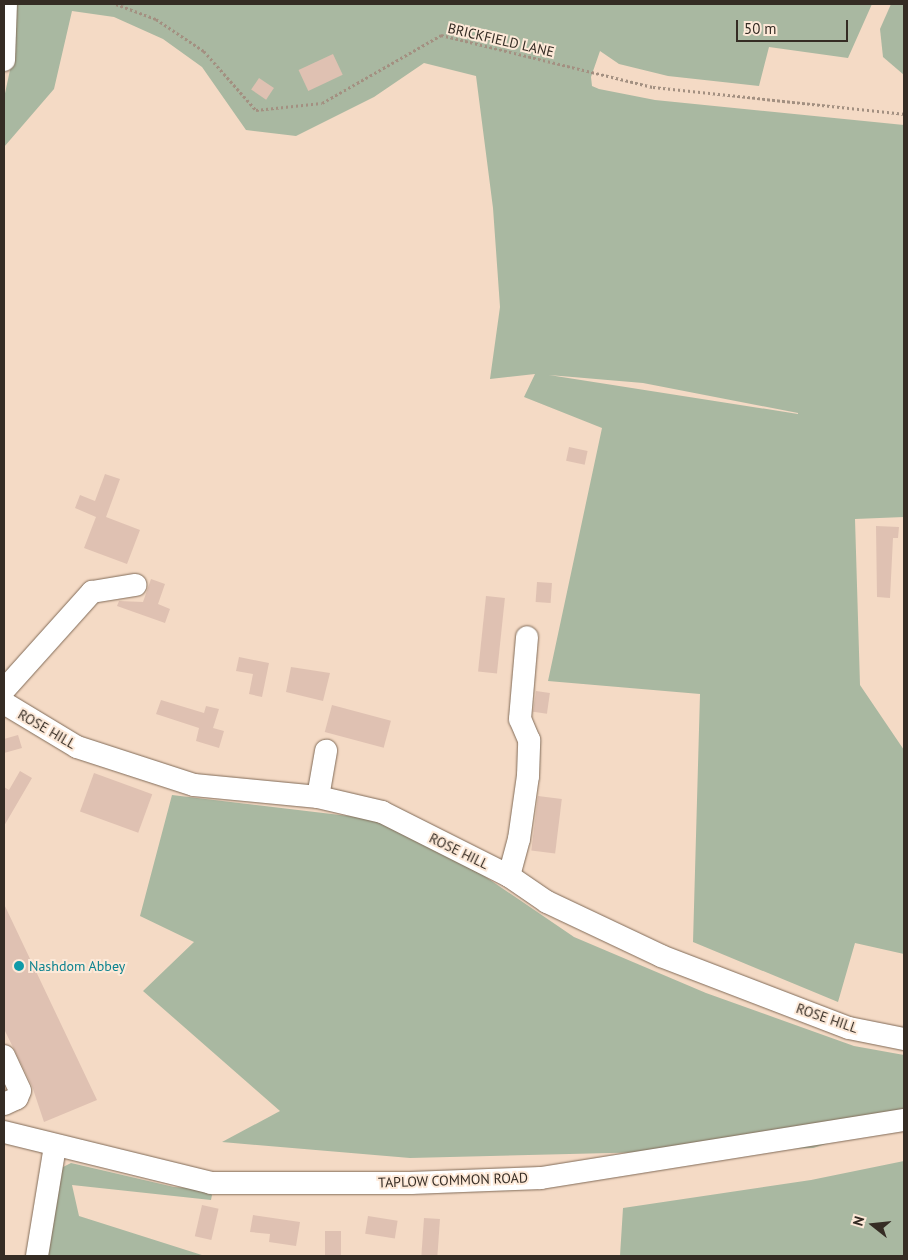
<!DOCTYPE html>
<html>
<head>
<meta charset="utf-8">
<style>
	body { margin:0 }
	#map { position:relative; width:908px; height:1260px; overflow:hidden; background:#f4dac5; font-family:"PT Sans",sans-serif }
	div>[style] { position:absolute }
	.green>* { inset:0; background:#a9b8a1 }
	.building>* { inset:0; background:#dfc1b2; transform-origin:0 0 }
	.path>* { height:2.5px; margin-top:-1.25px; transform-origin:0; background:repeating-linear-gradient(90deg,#a39081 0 2.5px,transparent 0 5px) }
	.roads { filter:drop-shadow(0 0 1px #816b58) drop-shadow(0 0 1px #816b58) }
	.minor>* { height:22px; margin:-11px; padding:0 11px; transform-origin:11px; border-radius:11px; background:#fff }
	.dots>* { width:14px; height:14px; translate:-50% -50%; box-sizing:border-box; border:2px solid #fde9d8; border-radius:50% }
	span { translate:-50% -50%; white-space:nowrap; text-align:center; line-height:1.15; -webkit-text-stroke:4px #fde9d8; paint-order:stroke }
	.street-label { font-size:14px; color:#352c24 }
	.culture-label { font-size:14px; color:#0d838f }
	.left { translate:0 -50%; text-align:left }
	.frame { position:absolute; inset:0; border:5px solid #352c24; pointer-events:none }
	.north { position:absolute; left:848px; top:1200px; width:50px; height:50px; -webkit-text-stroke:4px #fde9d8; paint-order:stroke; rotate:286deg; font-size:14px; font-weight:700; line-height:20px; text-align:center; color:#352c24 }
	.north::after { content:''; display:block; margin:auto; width:18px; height:22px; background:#352c24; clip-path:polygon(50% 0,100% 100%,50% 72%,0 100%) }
	.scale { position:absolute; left:736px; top:20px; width:112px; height:22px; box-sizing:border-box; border:2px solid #352c24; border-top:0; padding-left:6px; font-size:15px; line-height:18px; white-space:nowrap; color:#352c24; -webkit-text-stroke:4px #fde9d8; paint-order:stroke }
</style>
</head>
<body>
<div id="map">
	<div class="green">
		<i style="clip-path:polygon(evenodd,16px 4px,872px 4px,848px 58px,769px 47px,759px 86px,668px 76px,619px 64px,600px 51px,591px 77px,592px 86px,599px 89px,655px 100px,904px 125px,904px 517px,855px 519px,860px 685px,904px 750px,904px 954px,855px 943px,838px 1002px,693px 942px,700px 694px,548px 681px,602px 428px,524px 397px,535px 374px,490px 379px,500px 307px,493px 208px,476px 76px,424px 63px,374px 97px,296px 136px,246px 130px,202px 67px,163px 39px,114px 17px,72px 11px,54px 89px,4px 147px,4px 98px,13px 56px,16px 4px,549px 375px,643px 383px,798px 413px,798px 414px,549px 375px)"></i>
		<i style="clip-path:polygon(891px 4px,904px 4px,904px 75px,883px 57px,880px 29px)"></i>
		<i style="clip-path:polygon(172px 795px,382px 820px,474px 869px,574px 937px,706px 993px,854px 1046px,904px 1055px,904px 1119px,813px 1148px,410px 1158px,222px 1142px,280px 1111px,143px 991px,194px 942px,140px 916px)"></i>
		<i style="clip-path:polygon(904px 1161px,904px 1256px,620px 1256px,623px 1208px,811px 1180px)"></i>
		<i style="clip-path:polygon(71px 1163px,174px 1187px,213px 1190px,211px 1200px,72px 1185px,79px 1216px,205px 1256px,46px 1256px,59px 1169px)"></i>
	</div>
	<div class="building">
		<i style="left:333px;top:54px;width:23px;height:38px;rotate:65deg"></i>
		<i style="left:259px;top:78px;width:18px;height:14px;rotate:34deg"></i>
		<i style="left:569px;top:447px;width:19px;height:14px;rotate:12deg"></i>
		<i style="clip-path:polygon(105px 474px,120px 479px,106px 517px,140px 530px,127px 564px,84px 548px,96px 517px,75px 508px,80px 495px,95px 501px)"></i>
		<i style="clip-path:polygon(876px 526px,899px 527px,898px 538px,893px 538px,890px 598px,877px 597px)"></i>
		<i style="clip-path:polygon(151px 579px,165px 584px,158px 604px,170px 609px,165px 623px,117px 606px,119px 601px,143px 602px)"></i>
		<i style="left:537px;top:582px;width:15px;height:20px;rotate:4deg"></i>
		<i style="left:486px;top:596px;width:19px;height:76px;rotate:6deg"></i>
		<i style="clip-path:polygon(239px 657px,269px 663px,262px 697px,249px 694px,253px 674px,236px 671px)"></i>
		<i style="clip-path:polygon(291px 667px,330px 673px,323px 701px,286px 692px)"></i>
		<i style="left:536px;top:691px;width:14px;height:21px;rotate:8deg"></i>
		<i style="clip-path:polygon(161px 700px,204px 713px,206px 706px,219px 709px,213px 728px,224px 731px,219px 748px,196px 741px,199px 728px,156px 714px)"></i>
		<i style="left:332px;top:705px;width:61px;height:28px;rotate:15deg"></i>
		<i style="clip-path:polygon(18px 735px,22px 748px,4px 753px,4px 739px)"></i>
		<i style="clip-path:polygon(20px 771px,32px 778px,4px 826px,4px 787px,9px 790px)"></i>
		<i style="left:94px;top:773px;width:62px;height:41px;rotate:20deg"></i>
		<i style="left:538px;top:796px;width:24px;height:55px;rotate:7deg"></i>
		<i style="clip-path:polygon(4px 904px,97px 1100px,44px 1122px,32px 1086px,4px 1029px)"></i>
		<i style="left:202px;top:1205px;width:17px;height:32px;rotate:13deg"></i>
		<i style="clip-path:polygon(253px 1215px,300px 1222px,296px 1246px,269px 1242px,270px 1234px,250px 1232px)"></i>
		<i style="left:368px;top:1216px;width:30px;height:18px;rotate:9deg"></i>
		<i style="left:424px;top:1218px;width:16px;height:38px;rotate:4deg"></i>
		<i style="left:325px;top:1231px;width:16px;height:25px"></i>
	</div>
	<div class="path">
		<i style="left:116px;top:4px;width:43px;rotate:20.6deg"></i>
		<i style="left:156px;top:19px;width:58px;rotate:33.7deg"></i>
		<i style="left:204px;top:51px;width:79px;rotate:48.6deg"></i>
		<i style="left:256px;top:110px;width:66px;rotate:-6.1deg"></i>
		<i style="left:322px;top:103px;width:137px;rotate:-29.7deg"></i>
		<i style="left:441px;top:35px;width:218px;rotate:13.8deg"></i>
		<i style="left:653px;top:87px;width:252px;rotate:6.1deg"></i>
	</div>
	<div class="roads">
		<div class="minor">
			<i style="left:4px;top:60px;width:56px;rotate:-88deg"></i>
			<i style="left:4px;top:690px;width:132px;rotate:-48.1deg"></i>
			<i style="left:92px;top:592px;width:44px;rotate:-9.2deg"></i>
			<i style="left:4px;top:703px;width:85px;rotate:31.1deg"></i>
			<i style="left:77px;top:747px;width:123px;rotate:18deg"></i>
			<i style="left:194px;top:785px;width:125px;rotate:5.5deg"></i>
			<i style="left:318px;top:797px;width:66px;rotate:13.2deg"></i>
			<i style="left:382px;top:812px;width:142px;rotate:26.7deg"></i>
			<i style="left:509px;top:876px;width:46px;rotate:34.4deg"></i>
			<i style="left:547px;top:902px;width:126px;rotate:25.3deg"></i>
			<i style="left:661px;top:956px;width:201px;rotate:21deg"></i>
			<i style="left:849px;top:1028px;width:56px;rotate:11.3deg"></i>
			<i style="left:318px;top:797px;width:47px;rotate:-80.1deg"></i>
			<i style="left:509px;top:876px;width:38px;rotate:-75deg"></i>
			<i style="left:519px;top:839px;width:64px;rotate:-81.9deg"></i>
			<i style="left:528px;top:776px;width:36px;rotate:-88deg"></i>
			<i style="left:529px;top:740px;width:23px;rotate:-113deg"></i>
			<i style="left:520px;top:719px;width:82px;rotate:-85.1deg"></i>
			<i style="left:4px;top:1056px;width:38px;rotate:65deg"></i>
			<i style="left:20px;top:1091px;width:8px;rotate:113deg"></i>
			<i style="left:17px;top:1098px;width:14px;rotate:155deg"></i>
			<i style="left:4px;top:1132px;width:213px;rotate:13.8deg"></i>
			<i style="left:211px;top:1183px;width:200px"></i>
			<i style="left:411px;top:1183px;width:130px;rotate:-2.2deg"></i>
			<i style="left:541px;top:1178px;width:368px;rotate:-9.1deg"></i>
			<i style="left:37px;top:1256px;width:111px;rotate:-80.7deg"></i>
		</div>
	</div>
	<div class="dots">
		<i style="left:19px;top:966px;background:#0f9aa8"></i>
	</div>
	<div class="street-label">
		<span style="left:501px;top:40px;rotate:13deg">BRICKFIELD LANE</span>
		<span style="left:47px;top:729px;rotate:30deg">ROSE HILL</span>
		<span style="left:459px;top:851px;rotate:26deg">ROSE HILL</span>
		<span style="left:827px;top:1018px;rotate:19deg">ROSE HILL</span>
		<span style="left:453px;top:1180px;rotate:-2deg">TAPLOW COMMON ROAD</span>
	</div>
	<div class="culture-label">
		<span class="left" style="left:29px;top:966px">Nashdom Abbey</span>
	</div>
	<div class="frame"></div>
	<div class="north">N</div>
	<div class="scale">50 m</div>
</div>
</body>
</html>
